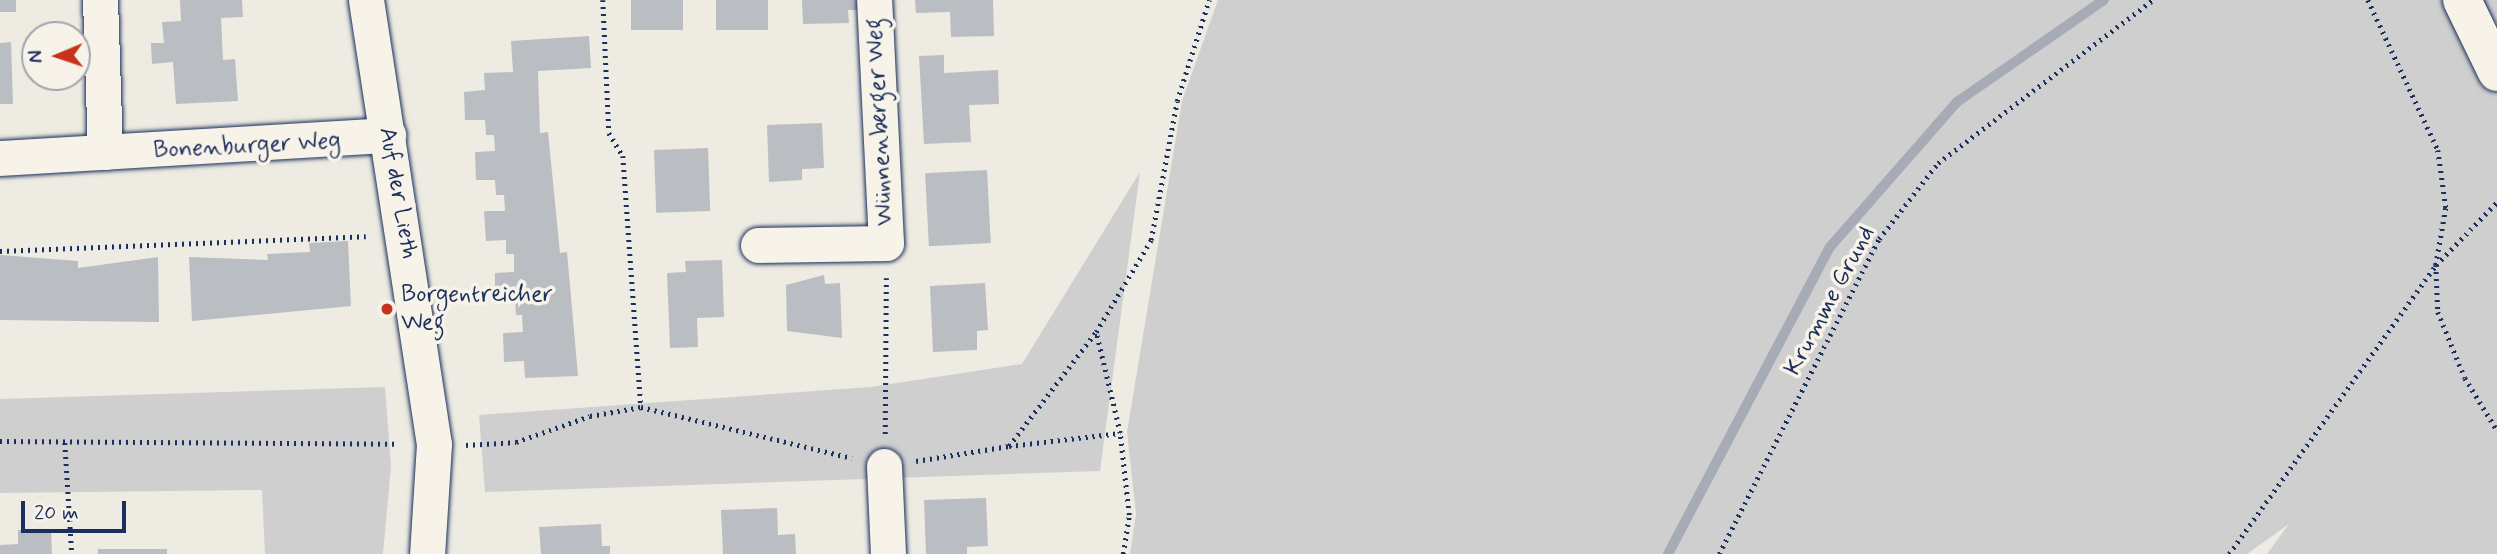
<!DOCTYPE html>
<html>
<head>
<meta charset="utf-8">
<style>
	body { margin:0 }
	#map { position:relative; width:2497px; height:554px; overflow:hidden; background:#eeebe2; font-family:Mynerve,sans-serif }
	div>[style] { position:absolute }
	.green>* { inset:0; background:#cfcfcf }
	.stream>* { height:10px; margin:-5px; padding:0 5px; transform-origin:5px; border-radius:5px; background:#a6abb5 }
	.building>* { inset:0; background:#babdc2; transform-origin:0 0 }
	.path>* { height:4.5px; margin-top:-2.25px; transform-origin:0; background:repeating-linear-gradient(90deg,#1b2f5e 0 2px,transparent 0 7px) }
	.roads { filter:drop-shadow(0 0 2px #1b2f5e) drop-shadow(0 0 2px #1b2f5e) }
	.minor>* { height:35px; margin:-17.5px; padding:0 17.5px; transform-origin:17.5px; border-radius:17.5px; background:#f7f3e8 }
	.trunk>* { height:38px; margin:-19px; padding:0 19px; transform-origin:19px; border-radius:19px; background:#f7f3e8 }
	.dots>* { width:19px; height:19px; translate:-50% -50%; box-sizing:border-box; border:4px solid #f7f3e8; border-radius:50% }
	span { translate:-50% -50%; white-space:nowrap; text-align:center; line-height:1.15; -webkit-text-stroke:7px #f7f3e8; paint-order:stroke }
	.street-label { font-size:24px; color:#1b2f5e }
	.poi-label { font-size:24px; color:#1b2f5e }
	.left { translate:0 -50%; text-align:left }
	.north { position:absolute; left:21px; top:21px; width:70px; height:70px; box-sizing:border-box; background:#f7f3e8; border:2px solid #9fa5b1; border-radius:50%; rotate:268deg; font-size:19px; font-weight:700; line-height:28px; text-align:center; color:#1b2f5e }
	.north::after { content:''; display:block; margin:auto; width:24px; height:32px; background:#c8321e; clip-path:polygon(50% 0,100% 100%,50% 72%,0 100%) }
	.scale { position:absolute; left:21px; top:501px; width:105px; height:32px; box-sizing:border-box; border:4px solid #1b2f5e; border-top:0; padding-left:9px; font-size:21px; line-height:24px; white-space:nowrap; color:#1b2f5e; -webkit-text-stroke:5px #f7f3e8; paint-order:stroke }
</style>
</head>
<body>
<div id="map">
	<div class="green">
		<i style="clip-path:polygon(1218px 0,2497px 0,2497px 554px,2267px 554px,2289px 524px,2247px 554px,1130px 554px,1136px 514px,1127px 432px,1182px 101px)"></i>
		<i style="clip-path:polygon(1140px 172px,1100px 471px,485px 492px,479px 415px,871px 387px,1022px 364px)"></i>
		<i style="clip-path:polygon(385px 387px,391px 466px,383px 554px,265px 554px,262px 490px,0 493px,0 399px)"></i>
	</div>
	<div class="stream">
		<i style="left:1668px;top:554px;width:347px;rotate:-62.2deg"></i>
		<i style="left:1830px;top:247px;width:193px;rotate:-48.8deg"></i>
		<i style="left:1957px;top:102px;width:179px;rotate:-34.8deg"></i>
	</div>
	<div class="building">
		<i style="left:0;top:0;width:16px;height:12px"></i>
		<i style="clip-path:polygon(180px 0,242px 0,243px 17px,221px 18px,223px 60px,235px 59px,238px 101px,176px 104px,173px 62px,152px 64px,151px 43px,164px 43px,162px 22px,181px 21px)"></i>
		<i style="left:631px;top:0;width:52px;height:30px"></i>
		<i style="left:716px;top:0;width:52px;height:30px"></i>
		<i style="clip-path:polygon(802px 0,859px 0,859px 10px,848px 10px,849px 23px,803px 24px)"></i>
		<i style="clip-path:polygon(915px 0,993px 0,994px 36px,951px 37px,950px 12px,916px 13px)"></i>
		<i style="clip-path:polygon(589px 36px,591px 68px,538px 71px,540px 133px,548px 132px,560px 253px,567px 252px,578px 376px,525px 378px,524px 361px,504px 362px,503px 333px,523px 332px,522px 315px,516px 315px,515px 300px,497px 300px,495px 285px,495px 273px,514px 272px,514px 254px,506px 254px,506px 240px,486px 241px,484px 211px,505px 211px,504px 195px,496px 195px,495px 180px,476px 180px,475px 152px,495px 151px,494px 135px,486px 135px,485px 120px,465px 120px,464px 92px,485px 90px,484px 73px,513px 72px,511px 41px)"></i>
		<i style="clip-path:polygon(11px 42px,13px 104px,0 104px,0 43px)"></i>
		<i style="clip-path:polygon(944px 55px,944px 73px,998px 70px,999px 104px,969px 105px,971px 142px,924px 144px,919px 56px)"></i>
		<i style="clip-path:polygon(822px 123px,824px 168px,802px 169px,802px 180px,769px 182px,767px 125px)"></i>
		<i style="left:708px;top:148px;width:63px;height:54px;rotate:88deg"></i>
		<i style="left:987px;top:170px;width:73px;height:62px;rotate:87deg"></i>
		<i style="clip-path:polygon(348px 241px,351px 306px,192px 321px,189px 257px,268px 260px,267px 254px,310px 252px,309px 243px)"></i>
		<i style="clip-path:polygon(0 255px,78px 261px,78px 268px,158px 257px,159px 322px,0 320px)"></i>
		<i style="clip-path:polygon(722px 260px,724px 317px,697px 318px,698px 347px,670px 348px,667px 273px,686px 272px,685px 261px)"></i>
		<i style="clip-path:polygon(824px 275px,825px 284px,840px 283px,842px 338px,787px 331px,786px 285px)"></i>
		<i style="clip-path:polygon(985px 283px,988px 330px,977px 331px,977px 350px,933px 352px,930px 286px)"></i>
		<i style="clip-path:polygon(986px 498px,988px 546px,967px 547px,967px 554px,926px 554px,924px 500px)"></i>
		<i style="clip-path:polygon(777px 508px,778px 535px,795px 534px,796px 554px,723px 554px,721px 510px)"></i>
		<i style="clip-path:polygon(601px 524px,602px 546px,610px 546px,610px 554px,541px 554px,539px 527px)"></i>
		<i style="clip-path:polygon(51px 529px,52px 554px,0 554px,0 545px,18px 544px,18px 530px)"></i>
		<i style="left:98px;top:549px;width:69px;height:5px"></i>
	</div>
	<div class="path">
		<i style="left:603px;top:0;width:133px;rotate:87.4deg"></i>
		<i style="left:609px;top:133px;width:27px;rotate:59deg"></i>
		<i style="left:623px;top:156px;width:252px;rotate:85.9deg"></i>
		<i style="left:2368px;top:0;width:166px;rotate:65deg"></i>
		<i style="left:2438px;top:150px;width:59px;rotate:82.1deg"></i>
		<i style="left:2446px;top:208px;width:58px;rotate:100deg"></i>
		<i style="left:2436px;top:265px;width:47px;rotate:87.6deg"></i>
		<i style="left:2438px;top:312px;width:71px;rotate:67.8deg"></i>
		<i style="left:2465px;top:378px;width:61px;rotate:58.4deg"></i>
		<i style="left:0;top:251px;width:366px;rotate:-2.3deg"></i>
		<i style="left:885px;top:434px;width:156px;rotate:-89.6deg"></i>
		<i style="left:0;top:441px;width:398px;rotate:0.4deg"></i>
		<i style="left:65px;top:443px;width:111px;rotate:86.4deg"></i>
		<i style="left:466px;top:445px;width:50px;rotate:-3.4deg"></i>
		<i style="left:516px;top:442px;width:78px;rotate:-19.4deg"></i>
		<i style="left:590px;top:416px;width:52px;rotate:-10deg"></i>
		<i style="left:641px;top:407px;width:217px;rotate:13.6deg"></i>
		<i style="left:1009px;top:446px;width:112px;rotate:-6.7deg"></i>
		<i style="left:916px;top:461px;width:94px;rotate:-9.2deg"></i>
		<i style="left:1009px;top:446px;width:143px;rotate:-52.7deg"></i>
		<i style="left:1123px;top:554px;width:39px;rotate:-81deg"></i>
		<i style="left:1129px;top:515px;width:82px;rotate:-96.3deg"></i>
		<i style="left:1120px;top:433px;width:104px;rotate:-103.4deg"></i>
		<i style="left:1096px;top:332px;width:107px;rotate:-59.1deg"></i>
		<i style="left:1151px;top:240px;width:141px;rotate:-79.4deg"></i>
		<i style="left:1177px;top:101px;width:106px;rotate:-72.4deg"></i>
		<i style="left:1719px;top:554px;width:353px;rotate:-63.1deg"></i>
		<i style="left:1879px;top:239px;width:96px;rotate:-52.2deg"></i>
		<i style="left:1938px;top:163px;width:270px;rotate:-37.2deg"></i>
		<i style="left:2229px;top:554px;width:355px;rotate:-54.4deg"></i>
		<i style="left:2436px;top:265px;width:88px;rotate:-45.9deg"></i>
	</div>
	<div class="roads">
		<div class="minor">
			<i style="left:100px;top:0;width:152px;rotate:88.1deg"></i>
			<i style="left:366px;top:0;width:449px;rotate:81.3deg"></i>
			<i style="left:434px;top:444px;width:110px;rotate:93.6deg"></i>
			<i style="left:0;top:158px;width:389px;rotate:-3.4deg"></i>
			<i style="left:758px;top:245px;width:128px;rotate:-0.9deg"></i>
			<i style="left:886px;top:243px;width:243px;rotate:-92.8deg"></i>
			<i style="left:884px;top:466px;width:88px;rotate:87.4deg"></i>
		</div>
		<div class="trunk">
			<i style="left:2462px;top:0;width:80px;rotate:64.1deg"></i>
		</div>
	</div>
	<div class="dots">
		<i style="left:387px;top:309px;background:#c8321e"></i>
	</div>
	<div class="street-label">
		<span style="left:880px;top:122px;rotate:-93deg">Wünnenberger Weg</span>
		<span style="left:247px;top:146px;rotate:-3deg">Bonenburger Weg</span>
		<span style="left:398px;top:193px;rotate:80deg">Auf der Lieth</span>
		<span style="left:1830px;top:301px;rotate:-62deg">Krumme Grund</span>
	</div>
	<div class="poi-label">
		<span class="left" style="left:401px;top:309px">Borgentreicher<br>Weg</span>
	</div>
	<div class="north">N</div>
	<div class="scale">20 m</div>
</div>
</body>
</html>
